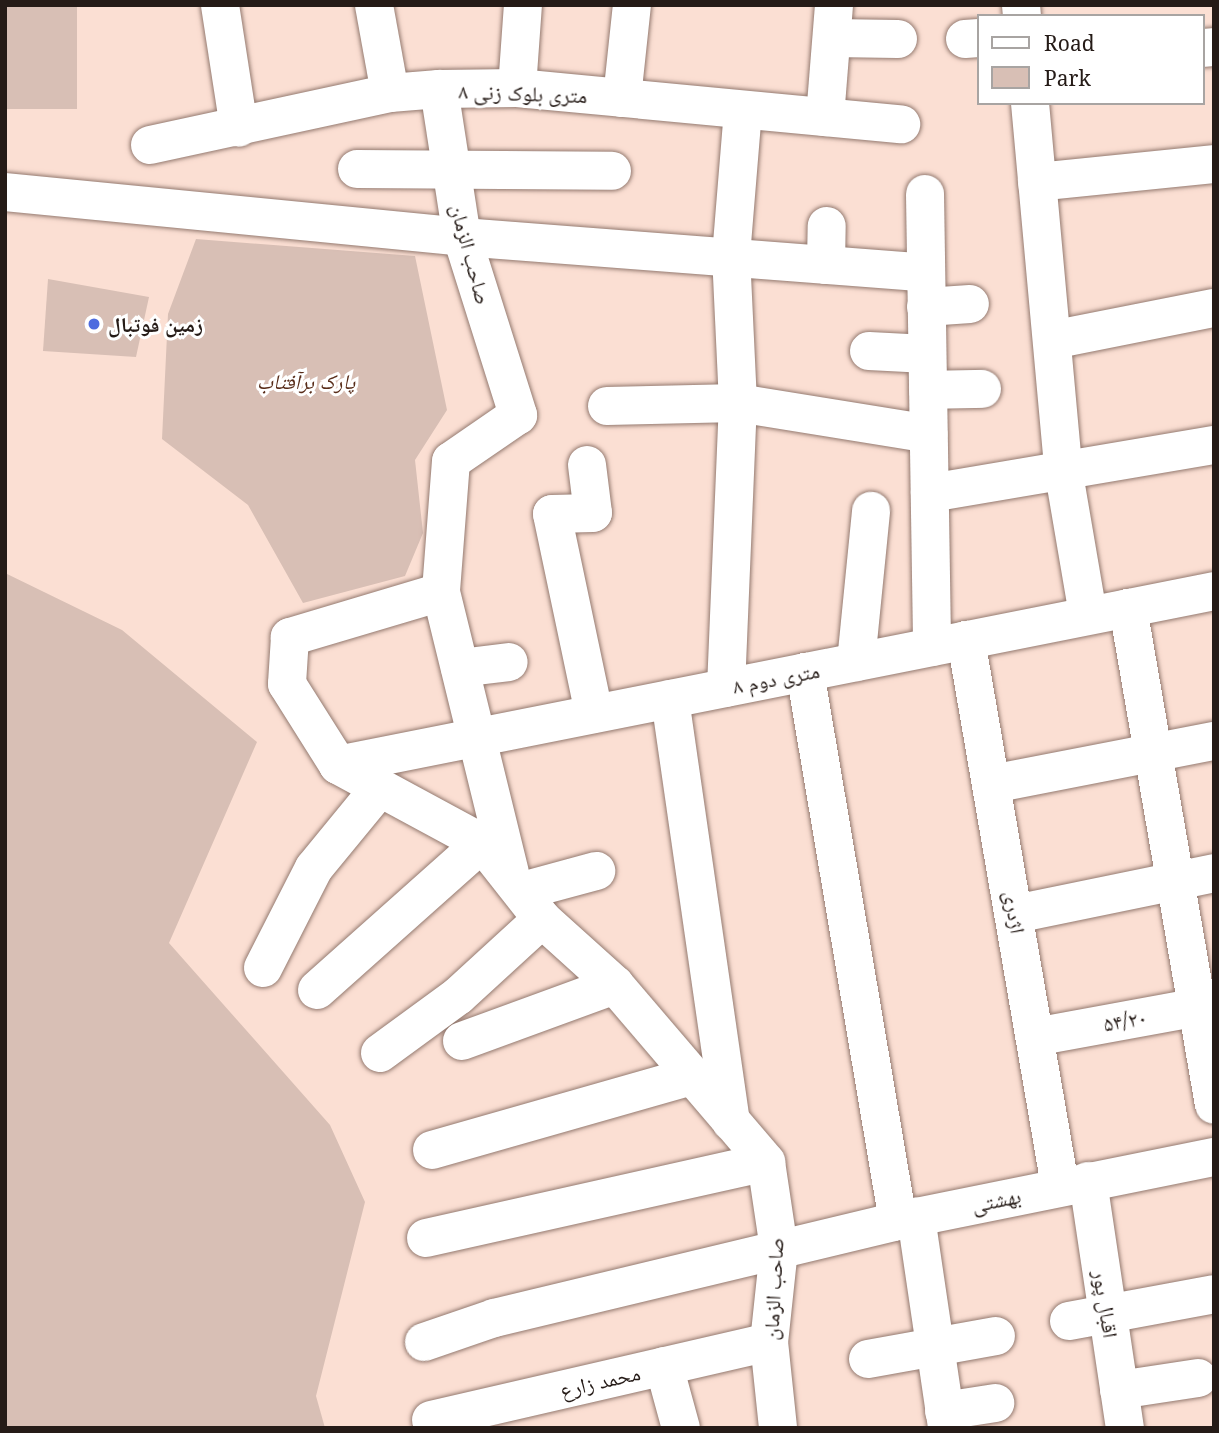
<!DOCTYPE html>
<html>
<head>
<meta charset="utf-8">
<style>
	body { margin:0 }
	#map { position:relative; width:1219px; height:1433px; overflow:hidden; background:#fbdfd3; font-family:"Noto Serif","Noto Naskh Arabic",serif }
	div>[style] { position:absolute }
	.green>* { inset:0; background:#d8bfb5; transform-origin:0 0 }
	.roads { filter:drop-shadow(0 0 2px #947a70) drop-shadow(0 0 2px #947a70) }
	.minor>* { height:38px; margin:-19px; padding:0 19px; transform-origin:19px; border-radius:19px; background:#fff }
	.dots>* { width:19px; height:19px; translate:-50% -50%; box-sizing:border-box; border:4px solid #fff; border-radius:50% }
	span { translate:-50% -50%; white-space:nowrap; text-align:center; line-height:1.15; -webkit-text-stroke:6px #fff; paint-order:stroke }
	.street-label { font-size:21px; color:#251b17 }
	.poi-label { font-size:21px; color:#251b17; font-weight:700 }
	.left { translate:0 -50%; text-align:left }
	.park-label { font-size:21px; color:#582c19; font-style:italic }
	.frame { position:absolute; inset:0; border:7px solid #251b17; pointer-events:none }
	.legend { position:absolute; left:977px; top:14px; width:228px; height:91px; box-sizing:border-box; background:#fff; border:2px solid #a8a4a2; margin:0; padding:9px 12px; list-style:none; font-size:21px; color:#251b17 }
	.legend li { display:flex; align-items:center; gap:14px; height:35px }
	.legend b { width:35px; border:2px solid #a8a4a2 }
</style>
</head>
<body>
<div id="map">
	<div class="green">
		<i style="left:5px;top:5px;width:72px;height:104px"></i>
		<i style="clip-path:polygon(196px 239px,415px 256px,447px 410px,415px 460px,423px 533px,405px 576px,303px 603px,248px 505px,162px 439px,168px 314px)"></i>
		<i style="clip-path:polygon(48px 279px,149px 297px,136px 357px,43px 351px)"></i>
		<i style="clip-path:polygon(5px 573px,122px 630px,257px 742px,169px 943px,330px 1125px,365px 1202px,316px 1396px,325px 1428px,5px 1428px)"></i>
	</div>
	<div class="roads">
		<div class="minor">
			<i style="left:220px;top:5px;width:124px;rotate:81.2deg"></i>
			<i style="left:374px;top:5px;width:89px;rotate:79.7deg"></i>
			<i style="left:1021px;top:5px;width:11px;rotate:85deg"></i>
			<i style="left:832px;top:38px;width:66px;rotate:0.9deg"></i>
			<i style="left:965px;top:39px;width:14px;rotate:-4deg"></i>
			<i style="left:1203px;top:48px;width:11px;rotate:-5deg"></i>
			<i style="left:517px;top:88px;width:83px;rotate:-85.9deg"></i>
			<i style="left:439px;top:89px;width:150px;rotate:81.2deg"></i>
			<i style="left:462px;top:237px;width:187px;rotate:72.5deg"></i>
			<i style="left:518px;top:415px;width:81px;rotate:145.5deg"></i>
			<i style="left:451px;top:461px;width:131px;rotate:94.4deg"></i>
			<i style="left:441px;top:592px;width:288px;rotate:76.2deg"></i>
			<i style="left:622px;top:98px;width:94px;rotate:-83.9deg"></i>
			<i style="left:1030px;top:103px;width:373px;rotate:84.8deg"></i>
			<i style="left:1064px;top:474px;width:143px;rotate:80.3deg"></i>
			<i style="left:825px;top:117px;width:112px;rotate:-85.4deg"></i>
			<i style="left:150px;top:145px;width:246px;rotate:-12.2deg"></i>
			<i style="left:390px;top:93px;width:49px;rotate:-4.7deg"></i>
			<i style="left:439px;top:89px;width:78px;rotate:-0.7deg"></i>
			<i style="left:517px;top:88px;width:386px;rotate:5.4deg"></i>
			<i style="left:357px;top:169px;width:255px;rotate:0.4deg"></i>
			<i style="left:1037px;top:182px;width:178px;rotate:-5.8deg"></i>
			<i style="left:5px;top:192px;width:459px;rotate:5.6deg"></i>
			<i style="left:462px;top:237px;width:465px;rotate:4.4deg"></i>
			<i style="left:925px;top:194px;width:453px;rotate:89.1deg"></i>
			<i style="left:826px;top:265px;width:39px;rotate:-89deg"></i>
			<i style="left:926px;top:307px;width:44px;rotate:-3.9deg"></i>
			<i style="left:1052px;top:340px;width:165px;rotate:-11.2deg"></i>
			<i style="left:869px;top:351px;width:58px;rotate:3deg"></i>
			<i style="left:928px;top:390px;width:54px;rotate:-1.1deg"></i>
			<i style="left:607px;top:406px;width:131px;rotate:-1.3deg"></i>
			<i style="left:738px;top:403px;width:193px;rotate:9.2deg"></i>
			<i style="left:587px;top:465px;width:48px;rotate:82.9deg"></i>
			<i style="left:593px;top:513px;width:41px;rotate:178.6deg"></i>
			<i style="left:552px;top:514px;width:204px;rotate:78.1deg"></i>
			<i style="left:930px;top:493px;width:288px;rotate:-9.6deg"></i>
			<i style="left:441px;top:592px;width:158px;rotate:163.4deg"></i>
			<i style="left:290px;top:637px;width:47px;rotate:93.7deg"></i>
			<i style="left:287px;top:684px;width:96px;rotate:57.8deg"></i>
			<i style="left:338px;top:765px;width:164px;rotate:28.4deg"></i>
			<i style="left:482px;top:843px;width:97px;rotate:51.7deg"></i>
			<i style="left:542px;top:919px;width:98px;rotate:42.1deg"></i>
			<i style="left:615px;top:985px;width:233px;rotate:49.5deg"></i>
			<i style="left:766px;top:1162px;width:88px;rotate:81.5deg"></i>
			<i style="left:779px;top:1249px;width:94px;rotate:96.1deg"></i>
			<i style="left:769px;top:1342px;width:86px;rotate:84deg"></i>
			<i style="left:1128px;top:608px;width:504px;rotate:80.18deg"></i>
			<i style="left:966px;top:640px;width:554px;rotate:80.23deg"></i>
			<i style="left:856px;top:662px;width:152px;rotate:-84.3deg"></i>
			<i style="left:460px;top:668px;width:49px;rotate:-7deg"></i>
			<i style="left:805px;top:672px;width:557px;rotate:80.39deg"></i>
			<i style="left:726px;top:688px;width:285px;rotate:-87.6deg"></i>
			<i style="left:738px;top:403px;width:147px;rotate:-92.7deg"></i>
			<i style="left:731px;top:256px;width:146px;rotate:-85.3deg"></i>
			<i style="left:670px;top:699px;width:427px;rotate:81.8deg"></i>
			<i style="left:338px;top:765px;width:893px;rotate:-11.23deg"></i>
			<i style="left:992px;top:784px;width:226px;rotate:-11deg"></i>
			<i style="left:522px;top:891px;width:77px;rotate:-15.1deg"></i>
			<i style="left:1015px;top:914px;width:203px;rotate:-11.6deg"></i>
			<i style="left:263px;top:968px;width:112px;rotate:-63deg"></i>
			<i style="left:314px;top:868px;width:102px;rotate:-50.6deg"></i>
			<i style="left:317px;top:990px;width:221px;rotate:-41.7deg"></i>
			<i style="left:1035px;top:1037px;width:182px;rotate:-10.4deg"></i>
			<i style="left:462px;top:1041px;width:163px;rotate:-20.1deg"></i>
			<i style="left:380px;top:1053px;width:97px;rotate:-36.2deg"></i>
			<i style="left:458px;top:996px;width:114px;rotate:-42.5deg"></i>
			<i style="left:432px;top:1150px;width:270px;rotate:-15.9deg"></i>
			<i style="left:1088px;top:1181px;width:250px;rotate:81.5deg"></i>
			<i style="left:916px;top:1217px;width:213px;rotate:81.6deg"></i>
			<i style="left:426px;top:1238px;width:348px;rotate:-12.6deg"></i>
			<i style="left:1069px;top:1321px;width:147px;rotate:-10.5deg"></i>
			<i style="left:424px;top:1342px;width:74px;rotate:-18.9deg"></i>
			<i style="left:494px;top:1318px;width:434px;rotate:-13.5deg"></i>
			<i style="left:916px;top:1217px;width:304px;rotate:-11.4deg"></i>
			<i style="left:868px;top:1359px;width:130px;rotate:-10.2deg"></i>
			<i style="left:664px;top:1366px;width:64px;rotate:74.7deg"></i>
			<i style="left:1119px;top:1390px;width:80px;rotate:-8.6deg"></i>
			<i style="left:944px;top:1411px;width:52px;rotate:-8.9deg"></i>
			<i style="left:431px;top:1420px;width:347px;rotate:-13deg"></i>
		</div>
	</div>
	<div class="dots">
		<i style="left:94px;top:324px;background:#4d6bdf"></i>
	</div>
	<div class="street-label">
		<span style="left:523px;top:93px;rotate:2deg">۸ متری بلوک زنی</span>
		<span style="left:471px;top:254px;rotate:75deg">صاحب الزمان</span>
		<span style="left:776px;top:678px;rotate:-11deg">۸ متری دوم</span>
		<span style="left:1015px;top:912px;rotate:80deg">اژدری</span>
		<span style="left:1125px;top:1020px;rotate:-10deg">۵۴/۲۰</span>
		<span style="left:996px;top:1200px;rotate:-12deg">بهشتی</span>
		<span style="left:773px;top:1289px;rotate:-87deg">صاحب الزمان</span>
		<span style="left:1106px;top:1304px;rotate:81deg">اقبال پور</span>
		<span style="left:600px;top:1381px;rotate:-13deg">محمد زارع</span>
	</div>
	<div class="poi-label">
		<span class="left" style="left:108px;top:324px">زمین فوتبال</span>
	</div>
	<div class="park-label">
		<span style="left:306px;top:381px">پارک برآفتاب</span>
	</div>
	<div class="frame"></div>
	<ul class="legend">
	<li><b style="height:9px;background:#fff"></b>Road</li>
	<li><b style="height:19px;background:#d8bfb5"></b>Park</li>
	</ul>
</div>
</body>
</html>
